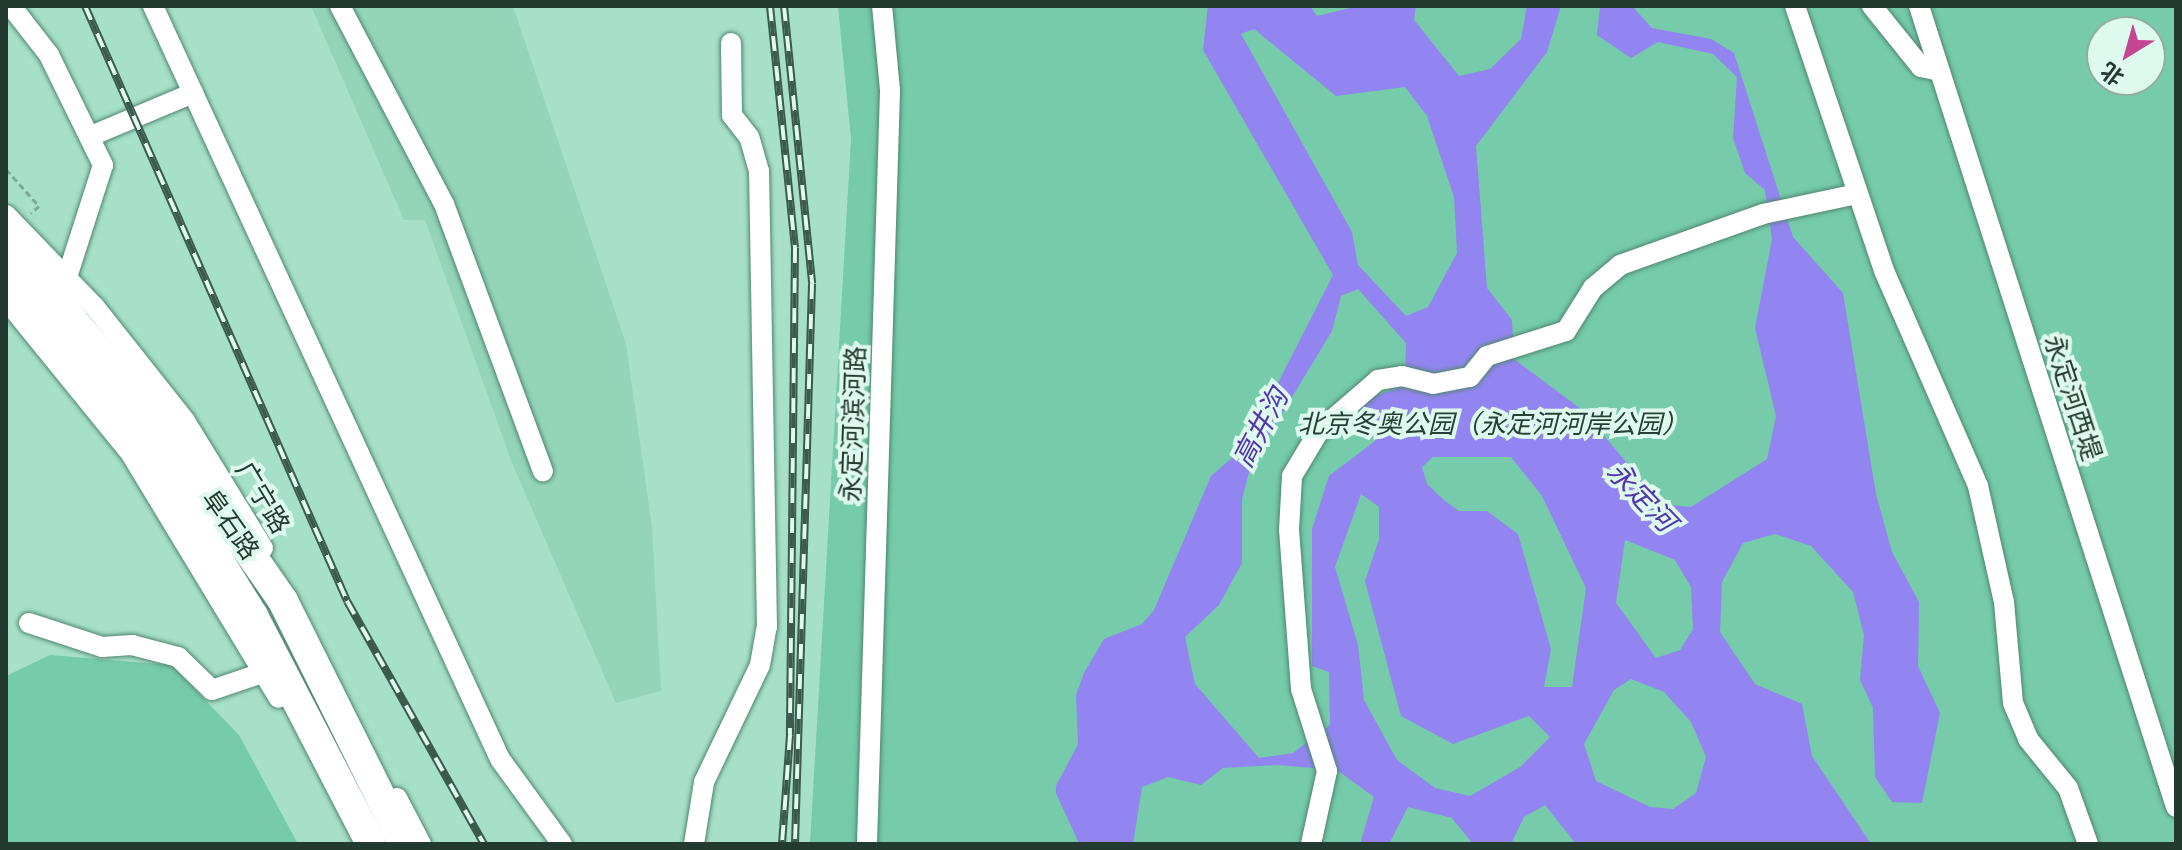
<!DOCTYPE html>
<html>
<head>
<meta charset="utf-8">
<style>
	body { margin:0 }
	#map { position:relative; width:2182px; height:850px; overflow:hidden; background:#a7e0c8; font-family:Bitter,"Noto Sans SC",serif }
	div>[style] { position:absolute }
	.built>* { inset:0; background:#94d5ba }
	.green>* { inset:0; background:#75cbaa }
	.water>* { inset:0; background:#9285f1 }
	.river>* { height:32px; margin:-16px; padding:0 16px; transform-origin:16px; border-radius:16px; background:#9285f1 }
	.path>* { height:3px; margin-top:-1.5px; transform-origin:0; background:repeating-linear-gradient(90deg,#7caa97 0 6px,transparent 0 10px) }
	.roads { filter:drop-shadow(0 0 2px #508670) drop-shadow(0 0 2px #508670) }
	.minor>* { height:20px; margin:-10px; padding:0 10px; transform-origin:10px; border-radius:10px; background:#fff }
	.highway>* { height:30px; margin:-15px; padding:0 15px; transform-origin:15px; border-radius:15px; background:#fff }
	.rail>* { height:8px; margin-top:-4px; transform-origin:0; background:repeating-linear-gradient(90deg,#def9ed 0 15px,#3c5a4e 0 30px); box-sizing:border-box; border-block:2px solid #3c5a4e }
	span { translate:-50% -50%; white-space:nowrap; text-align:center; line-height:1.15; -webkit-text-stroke:8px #def9ed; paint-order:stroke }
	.street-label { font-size:26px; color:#233a31 }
	.park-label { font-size:26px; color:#264036; font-style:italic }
	.water-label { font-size:28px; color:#5335b2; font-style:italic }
	.frame { position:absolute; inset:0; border:8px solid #233a31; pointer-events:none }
	.north { position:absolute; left:2086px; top:16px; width:80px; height:80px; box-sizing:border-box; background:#def9ed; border:2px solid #93ada2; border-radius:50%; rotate:217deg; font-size:22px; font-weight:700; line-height:32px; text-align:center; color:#233a31 }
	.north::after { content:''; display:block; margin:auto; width:28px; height:36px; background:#c44592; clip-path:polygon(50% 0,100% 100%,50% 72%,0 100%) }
</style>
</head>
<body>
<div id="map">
	<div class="built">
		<i style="clip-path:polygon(311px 6px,513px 6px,626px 344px,652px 527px,661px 691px,616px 703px,512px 463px,425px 220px,404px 220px)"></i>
	</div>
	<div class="green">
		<i style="clip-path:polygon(evenodd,838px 6px,2176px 6px,2176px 844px,810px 844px,851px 139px,838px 6px,2102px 32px,2150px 32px,2150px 80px,2102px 80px,2102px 32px)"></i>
		<i style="clip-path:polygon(50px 655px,171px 665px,239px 735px,298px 844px,6px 844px,6px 676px)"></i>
	</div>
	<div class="water">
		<i style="clip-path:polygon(evenodd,1208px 6px,1310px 6px,1317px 16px,1358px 6px,1416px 6px,1414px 20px,1459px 76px,1490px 69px,1521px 39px,1527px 6px,1561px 6px,1547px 52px,1476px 146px,1487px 288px,1512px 320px,1514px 359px,1581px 409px,1645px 484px,1670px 505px,1691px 507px,1767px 459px,1776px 416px,1755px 328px,1772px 239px,1765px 190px,1745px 173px,1733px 138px,1737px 77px,1713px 54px,1658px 42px,1631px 58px,1597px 35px,1600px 6px,1632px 6px,1652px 28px,1711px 39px,1734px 53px,1793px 237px,1843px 293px,1876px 494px,1892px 552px,1919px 602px,1918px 666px,1940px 713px,1922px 803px,1892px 802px,1875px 777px,1873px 708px,1860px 680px,1864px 635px,1853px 592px,1811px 546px,1775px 534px,1743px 543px,1722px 582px,1720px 632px,1755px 684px,1802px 704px,1812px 756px,1871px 844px,1576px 844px,1545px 805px,1524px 817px,1511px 844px,1473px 844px,1452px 818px,1408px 807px,1389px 844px,1360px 844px,1374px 797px,1337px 770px,1278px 765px,1223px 768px,1201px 785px,1168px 777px,1142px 787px,1133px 844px,1082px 844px,1076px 695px,1084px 673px,1104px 639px,1142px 624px,1154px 610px,1211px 476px,1246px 446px,1333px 275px,1203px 50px,1208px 6px,1254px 29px,1336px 96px,1405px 87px,1427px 116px,1454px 197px,1457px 253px,1428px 307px,1406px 316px,1358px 265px,1352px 232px,1241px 34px,1254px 29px,1208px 6px,1358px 289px,1406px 343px,1405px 385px,1362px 401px,1362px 417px,1374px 420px,1375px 441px,1329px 476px,1312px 529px,1312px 666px,1329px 672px,1330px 725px,1293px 753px,1259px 758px,1195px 684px,1185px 637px,1219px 605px,1242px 563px,1242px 499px,1251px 465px,1332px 331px,1341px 296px,1358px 289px,1208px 6px,1433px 457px,1511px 457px,1542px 496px,1586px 588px,1572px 687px,1544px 687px,1551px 649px,1518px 534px,1487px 511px,1459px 511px,1445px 501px,1427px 484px,1422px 467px,1433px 457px,1208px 6px,1361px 494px,1379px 507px,1379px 539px,1365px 581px,1401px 716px,1453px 744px,1529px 716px,1550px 737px,1520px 767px,1470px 796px,1435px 788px,1397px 760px,1364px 700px,1358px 645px,1335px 567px,1361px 494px,1208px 6px,1625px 540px,1675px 560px,1691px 587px,1693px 629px,1680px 650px,1656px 658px,1616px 603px,1625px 540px,1208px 6px,1631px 679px,1664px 692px,1691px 722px,1706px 757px,1696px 793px,1673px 809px,1650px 807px,1596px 781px,1584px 744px,1614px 690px,1631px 679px)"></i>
	</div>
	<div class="river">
		<i style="left:1097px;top:844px;width:60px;rotate:-114.8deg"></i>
		<i style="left:1072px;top:790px;width:62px;rotate:-62.2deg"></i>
	</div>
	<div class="path">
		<i style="left:6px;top:169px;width:50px;rotate:48.3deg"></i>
		<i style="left:39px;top:206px;width:11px;rotate:139deg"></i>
	</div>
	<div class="roads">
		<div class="minor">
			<i style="left:11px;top:6px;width:62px;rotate:52.2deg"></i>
			<i style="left:49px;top:55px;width:123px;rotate:63.9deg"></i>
			<i style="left:103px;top:165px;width:118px;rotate:107.8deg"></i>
			<i style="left:153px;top:6px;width:829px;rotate:65.26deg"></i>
			<i style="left:500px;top:759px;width:105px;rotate:53.9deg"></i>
			<i style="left:340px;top:6px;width:224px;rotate:62.3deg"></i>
			<i style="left:444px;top:204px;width:285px;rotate:69.7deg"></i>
			<i style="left:1795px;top:6px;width:282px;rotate:71.4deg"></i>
			<i style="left:1885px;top:273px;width:232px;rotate:66.4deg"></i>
			<i style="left:1978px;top:486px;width:119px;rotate:77.4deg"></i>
			<i style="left:2004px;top:602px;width:101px;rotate:84.9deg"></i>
			<i style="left:2013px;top:703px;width:39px;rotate:67deg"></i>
			<i style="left:2028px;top:739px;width:63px;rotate:50.8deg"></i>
			<i style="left:2068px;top:788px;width:59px;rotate:70.3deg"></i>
			<i style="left:1872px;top:6px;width:78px;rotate:51.2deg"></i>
			<i style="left:1921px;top:67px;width:19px;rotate:12deg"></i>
			<i style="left:1919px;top:6px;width:841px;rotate:72.21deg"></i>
			<i style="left:91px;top:136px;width:111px;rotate:-22.9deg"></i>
			<i style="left:6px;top:215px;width:127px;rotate:46deg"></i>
			<i style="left:94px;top:306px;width:147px;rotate:51.6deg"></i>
			<i style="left:185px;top:421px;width:149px;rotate:58.4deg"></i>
			<i style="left:6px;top:300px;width:198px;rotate:50.9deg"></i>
			<i style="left:131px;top:454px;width:285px;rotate:58.8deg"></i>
			<i style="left:29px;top:623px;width:77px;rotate:18.2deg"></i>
			<i style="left:102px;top:647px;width:30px;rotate:-4deg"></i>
			<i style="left:132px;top:645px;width:48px;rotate:14.6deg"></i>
			<i style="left:178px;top:657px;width:47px;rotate:44.1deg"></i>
			<i style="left:212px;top:690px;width:56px;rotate:-18.8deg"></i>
			<i style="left:397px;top:798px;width:52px;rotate:62.4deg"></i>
			<i style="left:694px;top:844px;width:63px;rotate:-80.8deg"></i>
			<i style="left:704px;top:782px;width:130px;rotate:-64.4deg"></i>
			<i style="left:760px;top:665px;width:39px;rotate:-80deg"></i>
			<i style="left:767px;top:627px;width:456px;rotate:-91deg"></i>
			<i style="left:759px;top:171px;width:35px;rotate:-106deg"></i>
			<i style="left:749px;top:137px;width:28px;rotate:-128deg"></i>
			<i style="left:732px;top:115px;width:72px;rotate:-90.8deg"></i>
			<i style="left:867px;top:844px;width:754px;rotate:-88.25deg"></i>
			<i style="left:890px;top:90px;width:84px;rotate:-95.4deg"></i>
			<i style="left:1311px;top:844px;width:75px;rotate:-77.6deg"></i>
			<i style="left:1327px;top:771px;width:86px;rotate:-107.6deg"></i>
			<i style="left:1301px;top:689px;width:159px;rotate:-94.3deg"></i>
			<i style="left:1289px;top:530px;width:54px;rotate:-86.8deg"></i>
			<i style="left:1292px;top:476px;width:52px;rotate:-59deg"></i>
			<i style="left:1319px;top:431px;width:78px;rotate:-40.8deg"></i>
			<i style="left:1378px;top:380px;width:24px;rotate:-9deg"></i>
			<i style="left:1402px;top:376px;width:32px;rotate:14deg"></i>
			<i style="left:1433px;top:384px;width:38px;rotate:-11deg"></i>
			<i style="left:1470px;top:377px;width:27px;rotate:-51deg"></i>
			<i style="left:1487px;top:356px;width:83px;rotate:-17.6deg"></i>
			<i style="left:1566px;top:331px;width:51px;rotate:-57.9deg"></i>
			<i style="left:1593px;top:288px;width:35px;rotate:-40deg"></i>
			<i style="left:1620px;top:265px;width:152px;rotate:-19.6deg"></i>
			<i style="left:1763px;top:214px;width:96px;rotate:-12deg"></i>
		</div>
		<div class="highway">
			<i style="left:6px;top:239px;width:253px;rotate:50.5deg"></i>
			<i style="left:167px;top:434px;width:203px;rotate:55.2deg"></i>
			<i style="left:283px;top:601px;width:271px;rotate:63.5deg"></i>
			<i style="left:6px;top:275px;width:223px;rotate:50.5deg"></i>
			<i style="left:148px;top:447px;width:199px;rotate:58.1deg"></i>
			<i style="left:253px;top:616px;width:257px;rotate:62.6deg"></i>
		</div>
	</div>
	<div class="rail">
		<i style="left:85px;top:6px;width:650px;rotate:66.23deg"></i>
		<i style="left:347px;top:601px;width:279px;rotate:60.6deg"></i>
		<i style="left:770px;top:6px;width:243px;rotate:84.1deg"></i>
		<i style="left:795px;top:248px;width:487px;rotate:90.6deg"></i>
		<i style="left:790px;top:735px;width:109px;rotate:94.2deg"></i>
		<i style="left:784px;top:6px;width:279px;rotate:84.2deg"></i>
		<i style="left:812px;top:284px;width:560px;rotate:91.74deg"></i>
	</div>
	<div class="street-label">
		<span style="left:2072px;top:398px;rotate:72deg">永定河西堤</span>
		<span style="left:854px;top:424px;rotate:-88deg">永定河滨河路</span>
		<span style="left:262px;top:498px;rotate:59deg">广宁路</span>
		<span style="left:230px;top:525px;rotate:55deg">阜石路</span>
	</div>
	<div class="park-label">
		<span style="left:1493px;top:425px">北京冬奥公园（永定河河岸公园）</span>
	</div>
	<div class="water-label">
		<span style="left:1261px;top:428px;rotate:-62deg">高井沟</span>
		<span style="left:1641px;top:497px;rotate:46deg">永定河</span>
	</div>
	<div class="frame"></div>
	<div class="north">北</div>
</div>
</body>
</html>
